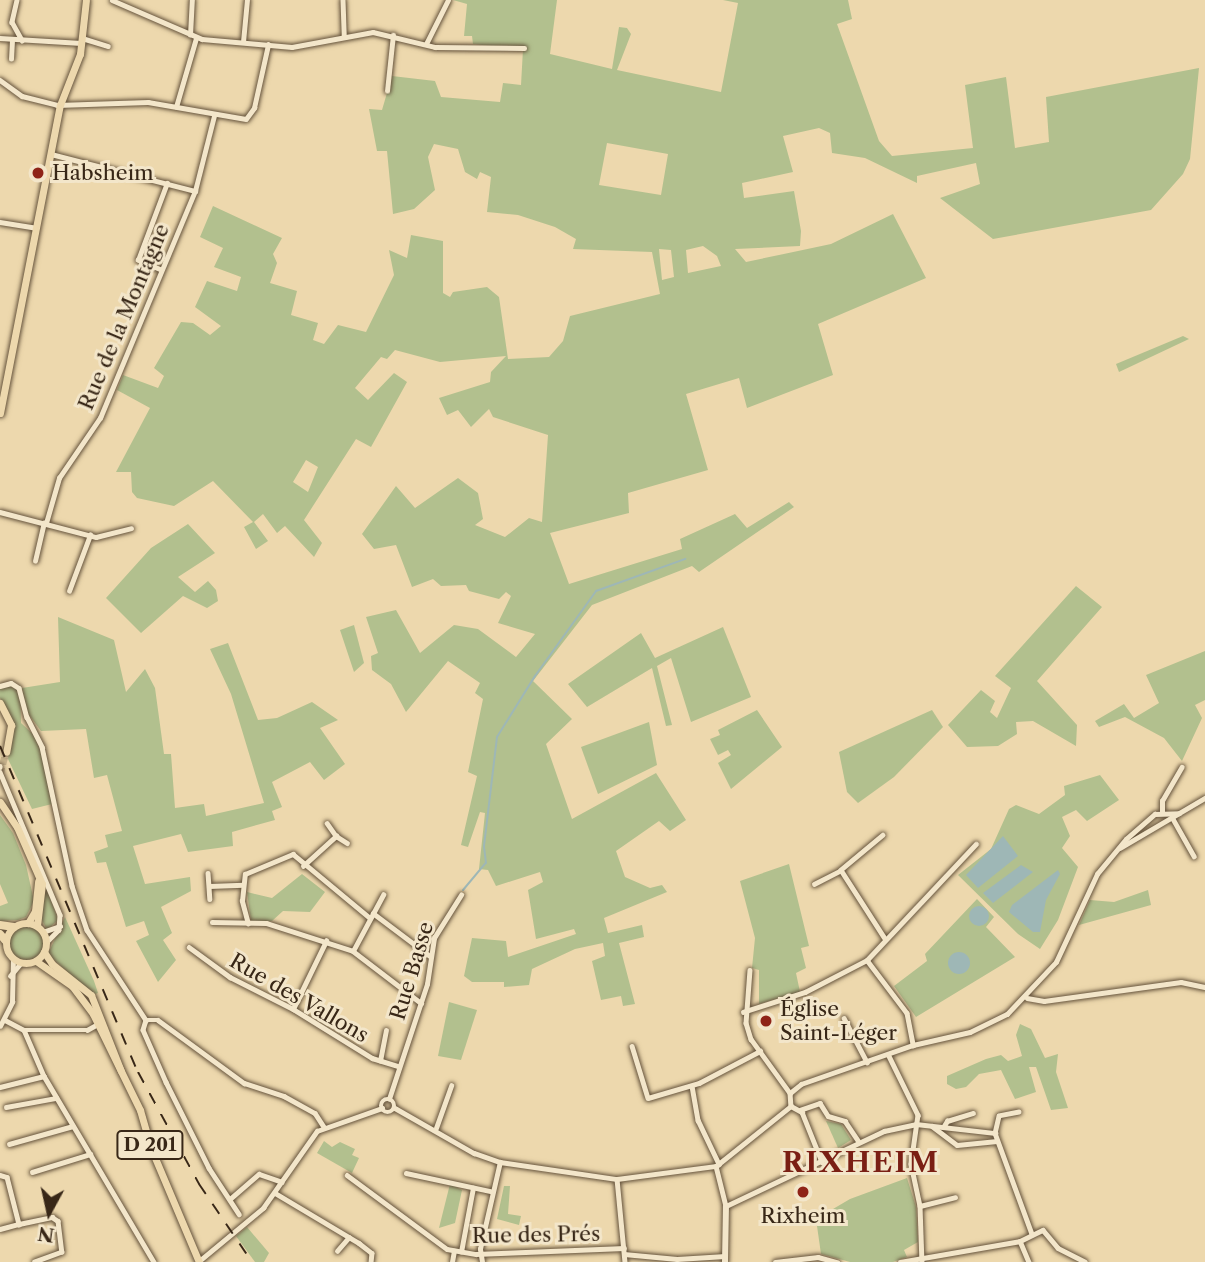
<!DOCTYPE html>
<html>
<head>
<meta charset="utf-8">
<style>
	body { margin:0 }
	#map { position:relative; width:1205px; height:1262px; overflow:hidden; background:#edd8ad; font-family:"Libre Caslon Text",serif }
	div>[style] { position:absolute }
	.green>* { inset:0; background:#b2c08e }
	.round { border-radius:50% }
	.water>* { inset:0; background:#9eb7b6 }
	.stream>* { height:2px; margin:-1px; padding:0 1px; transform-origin:1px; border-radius:1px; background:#9eb7b6 }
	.primary-tunnel>* { height:7px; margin-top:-3.5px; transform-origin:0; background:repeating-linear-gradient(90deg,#c9b58f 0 7px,transparent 0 10.5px) }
	.roads { filter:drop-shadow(0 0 2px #65533c) drop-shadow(0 0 2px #65533c) }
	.minor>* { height:4.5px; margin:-2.25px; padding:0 2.25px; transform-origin:2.25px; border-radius:2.25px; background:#f3e6ca }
	.minor>.ring { margin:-2.25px; padding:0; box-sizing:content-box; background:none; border:4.5px solid #f3e6ca; border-radius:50% }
	.secondary>* { height:6px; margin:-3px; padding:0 3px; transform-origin:3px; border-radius:3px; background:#f3e6ca }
	.primary>* { height:7px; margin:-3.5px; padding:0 3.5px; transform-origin:3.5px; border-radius:3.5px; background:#edd8ad }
	.primary>.ring { margin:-3.5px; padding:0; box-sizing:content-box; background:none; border:7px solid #edd8ad; border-radius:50% }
	.motorway>* { height:8px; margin:-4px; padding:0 4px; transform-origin:4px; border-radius:4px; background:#edd8ad }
	.rail>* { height:2px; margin-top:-1px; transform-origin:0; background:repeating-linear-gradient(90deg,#382717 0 12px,transparent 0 24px) }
	.dots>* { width:19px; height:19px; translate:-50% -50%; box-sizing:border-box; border:4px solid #f3e6ca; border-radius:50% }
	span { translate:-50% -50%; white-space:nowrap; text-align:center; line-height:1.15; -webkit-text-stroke:6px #f3e6ca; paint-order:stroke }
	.shield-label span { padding:2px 5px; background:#f3e6ca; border:2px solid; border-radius:5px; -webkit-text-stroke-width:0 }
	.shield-label { font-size:19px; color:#382717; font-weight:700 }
	.poi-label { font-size:21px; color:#382717 }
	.left { translate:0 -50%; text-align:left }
	.street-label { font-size:21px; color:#382717 }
	.district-label { font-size:28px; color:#7a1f14; font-weight:700; letter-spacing:2px }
	.north { position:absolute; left:14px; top:1178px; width:70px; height:70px; -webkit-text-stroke:5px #f3e6ca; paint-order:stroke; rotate:188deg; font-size:19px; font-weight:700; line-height:28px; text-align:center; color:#382717 }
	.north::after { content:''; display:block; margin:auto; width:24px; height:32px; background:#382717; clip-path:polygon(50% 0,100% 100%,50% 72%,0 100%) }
</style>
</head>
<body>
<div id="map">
	<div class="green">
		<i style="clip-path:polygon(evenodd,453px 0,557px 0,550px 54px,612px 69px,619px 27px,627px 28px,631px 34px,617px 70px,721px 92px,738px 3px,723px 0,848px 0,852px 19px,837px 24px,879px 141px,892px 156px,973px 148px,965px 85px,1006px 77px,1015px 148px,1049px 142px,1046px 97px,1199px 68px,1190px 159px,1183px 174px,1151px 210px,993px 239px,940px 198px,980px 184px,976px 163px,917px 176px,917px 183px,865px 158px,832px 153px,830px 133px,819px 128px,783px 136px,793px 172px,742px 183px,744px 198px,794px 191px,801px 231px,800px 246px,735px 249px,746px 262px,831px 244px,893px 214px,926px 278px,818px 324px,833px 375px,747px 408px,739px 378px,686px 394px,708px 470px,628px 493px,629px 513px,550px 533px,569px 584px,682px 549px,680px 539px,735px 514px,747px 528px,789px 502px,794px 507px,699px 572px,692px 566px,592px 605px,533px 681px,572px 719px,546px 744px,572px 819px,656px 773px,686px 820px,670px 831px,659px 821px,616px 851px,625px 877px,650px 888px,662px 885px,667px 892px,604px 918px,608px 933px,642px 925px,644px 937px,619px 943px,635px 1004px,623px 1006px,621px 996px,601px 1000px,592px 961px,605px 956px,603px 943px,575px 949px,532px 969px,529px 985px,504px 987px,504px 982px,472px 982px,464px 976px,472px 938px,506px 941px,508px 957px,576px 934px,574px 929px,536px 939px,528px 890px,543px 882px,540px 872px,496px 886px,488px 870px,479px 869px,485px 813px,480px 812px,468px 847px,461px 845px,477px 776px,468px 772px,483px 699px,475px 693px,480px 683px,448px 661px,406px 712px,391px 684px,372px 670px,371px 656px,378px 653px,366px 617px,396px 610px,420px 653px,454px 625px,478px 629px,516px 657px,535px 634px,498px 623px,511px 596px,506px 592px,499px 599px,469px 591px,466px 585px,441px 586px,433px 579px,412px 587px,396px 545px,374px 549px,362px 534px,396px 486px,415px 508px,458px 478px,478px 493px,483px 519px,475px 525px,505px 537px,529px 518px,542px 522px,548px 435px,493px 417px,489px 409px,471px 427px,458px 410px,447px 415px,439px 398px,490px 382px,491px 372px,506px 356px,440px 362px,395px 350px,387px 359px,381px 357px,355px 388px,368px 400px,394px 373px,407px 382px,371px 447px,356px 439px,304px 520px,322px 543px,314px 557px,285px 526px,277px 533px,263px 514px,254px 522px,268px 541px,256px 549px,244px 527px,253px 522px,213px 481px,174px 506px,137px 498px,132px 492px,131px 472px,116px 472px,150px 408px,117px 390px,123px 375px,158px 388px,164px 376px,154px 368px,181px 322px,193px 323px,210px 335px,221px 326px,195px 307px,207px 281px,237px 291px,241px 277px,214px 267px,223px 248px,200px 237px,213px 206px,282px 238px,273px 254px,277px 263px,270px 283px,297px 291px,291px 315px,318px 323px,313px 340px,324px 344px,338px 325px,366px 332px,394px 275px,389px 250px,407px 258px,411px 235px,443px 241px,443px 293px,450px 297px,453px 292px,487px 287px,499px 297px,508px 359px,549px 357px,563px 341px,570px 316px,660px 294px,652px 252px,573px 249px,576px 239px,555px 227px,518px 215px,487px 212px,491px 177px,480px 172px,477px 179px,465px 172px,458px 149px,434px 144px,428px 157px,435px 190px,414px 209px,393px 214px,387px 151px,377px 151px,369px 109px,382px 110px,392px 76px,435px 81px,441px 97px,500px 102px,503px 83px,521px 85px,523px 49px,473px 44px,472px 36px,464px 36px,467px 4px,453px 0,607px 143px,668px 154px,661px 195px,599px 185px,607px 143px,453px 0,703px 246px,717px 256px,721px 266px,688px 273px,686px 250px,703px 246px,453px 0,659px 249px,671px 250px,674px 277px,662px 280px,659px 249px,453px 0,306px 460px,318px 467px,308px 492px,293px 482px,306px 460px)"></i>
		<i style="clip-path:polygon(1183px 336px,1189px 339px,1119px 372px,1116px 364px)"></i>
		<i style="clip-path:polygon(188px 524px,215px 553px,178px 577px,195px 592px,208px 581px,216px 590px,218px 601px,207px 608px,183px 596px,141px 633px,106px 598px,151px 548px)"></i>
		<i style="clip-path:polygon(1076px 586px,1102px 607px,1037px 681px,1077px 725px,1076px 746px,1033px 721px,1016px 722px,1017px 734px,998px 746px,967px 747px,948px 725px,981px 690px,995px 701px,990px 712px,997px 718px,1011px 688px,995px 676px)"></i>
		<i style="clip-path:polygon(58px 617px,114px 640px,126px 692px,145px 669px,155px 688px,164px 754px,171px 754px,175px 808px,204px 804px,206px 816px,264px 803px,231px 694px,210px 649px,228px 643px,258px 720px,277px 718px,312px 702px,338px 720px,320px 728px,345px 764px,324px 780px,310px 762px,272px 782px,282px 807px,272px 811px,275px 820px,232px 832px,233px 846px,188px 852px,181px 834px,133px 846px,145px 884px,190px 877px,191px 891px,161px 907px,172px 933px,163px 940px,176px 960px,158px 982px,136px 941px,149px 935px,144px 921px,126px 927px,106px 862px,97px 863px,94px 852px,108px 847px,105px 835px,122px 831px,107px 775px,94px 778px,86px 729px,41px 731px,27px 712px,22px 688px,60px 682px)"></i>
		<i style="clip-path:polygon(354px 625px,364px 663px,354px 672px,340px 630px)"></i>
		<i style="clip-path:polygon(723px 627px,751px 697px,691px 722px,671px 658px,657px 666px,672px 725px,666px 726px,652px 668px,587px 707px,568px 684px,641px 633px,655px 658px)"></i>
		<i style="clip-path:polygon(1205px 651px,1205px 700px,1195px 705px,1202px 718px,1182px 761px,1164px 738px,1125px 717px,1099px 727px,1095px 721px,1124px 704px,1134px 718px,1159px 703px,1146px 675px)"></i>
		<i style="clip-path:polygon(8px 685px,20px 692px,21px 723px,34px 735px,43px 756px,52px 804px,32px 809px,8px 759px,14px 724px,0 698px,0 689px)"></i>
		<i style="clip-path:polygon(757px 710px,782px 747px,731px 789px,718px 763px,731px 755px,728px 750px,718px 755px,710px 739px,720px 735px,718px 730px)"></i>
		<i style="clip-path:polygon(932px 710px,943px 727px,894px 777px,858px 803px,847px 792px,839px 752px)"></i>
		<i style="clip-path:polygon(649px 722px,657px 765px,598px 794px,581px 747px)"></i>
		<i style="clip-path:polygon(1100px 775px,1119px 800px,1087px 821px,1076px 810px,1062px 817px,1070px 836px,1062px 848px,1078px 867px,1058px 920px,1040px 949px,1018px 934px,958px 875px,991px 849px,1009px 809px,1016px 805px,1039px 814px,1065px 795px,1064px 786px)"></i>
		<i style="clip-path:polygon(0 815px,13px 833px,26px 865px,34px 901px,26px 917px,18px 920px,0 921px,0 906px,8px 903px,0 884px)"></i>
		<i style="clip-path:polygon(789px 864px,809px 946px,801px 948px,806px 968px,796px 973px,800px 992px,759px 1004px,759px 970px,752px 968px,755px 938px,740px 881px)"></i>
		<i style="clip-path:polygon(302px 874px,325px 892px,310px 912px,283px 911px,272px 921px,251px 921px,247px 892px,272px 898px)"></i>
		<i style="clip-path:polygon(43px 878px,58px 920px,47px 930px,40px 916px)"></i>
		<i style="clip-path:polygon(1148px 890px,1151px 905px,1079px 925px,1090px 900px,1114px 902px)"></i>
		<i style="clip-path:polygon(977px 899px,994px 917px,986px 927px,1015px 957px,916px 1017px,894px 986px,927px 961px,925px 954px)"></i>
		<i style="clip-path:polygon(65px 917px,94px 981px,98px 993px,92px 995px,48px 954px)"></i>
		<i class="round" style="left:8px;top:925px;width:36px;height:36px"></i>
		<i style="clip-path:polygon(449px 1002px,477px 1010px,461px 1060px,438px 1056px)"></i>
		<i style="clip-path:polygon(1020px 1024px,1031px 1029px,1045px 1058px,1058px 1054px,1056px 1072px,1068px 1108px,1051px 1110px,1036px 1067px,1029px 1067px,1036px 1092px,1015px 1099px,1001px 1070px,979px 1074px,966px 1087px,956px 1089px,947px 1084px,947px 1076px,986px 1059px,1001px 1055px,1008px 1061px,1022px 1056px,1016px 1035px)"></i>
		<i style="clip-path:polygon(826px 1121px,841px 1124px,851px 1140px,838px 1148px)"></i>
		<i style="clip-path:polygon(324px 1141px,332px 1147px,340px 1142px,355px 1149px,352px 1155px,359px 1158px,352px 1173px,317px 1153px)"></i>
		<i style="clip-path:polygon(907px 1178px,916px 1207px,918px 1242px,904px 1250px,907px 1257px,893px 1262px,850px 1262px,821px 1254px,816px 1219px,850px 1199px)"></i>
		<i style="clip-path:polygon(450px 1184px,462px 1190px,455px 1223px,439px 1228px)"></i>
		<i style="clip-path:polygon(504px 1186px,510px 1186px,508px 1214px,521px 1216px,519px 1225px,497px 1219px)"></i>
		<i style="clip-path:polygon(247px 1227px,269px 1253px,264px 1262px,255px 1262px,236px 1236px)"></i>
	</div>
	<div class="water">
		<i style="clip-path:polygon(1003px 836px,1018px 856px,978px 888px,966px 875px)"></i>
		<i style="clip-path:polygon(1021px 865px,1033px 872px,993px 903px,983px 893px)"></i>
		<i style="clip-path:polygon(1058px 870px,1060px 874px,1046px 900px,1040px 932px,1033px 932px,1009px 912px,1012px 905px)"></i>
		<i class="round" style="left:969px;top:906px;width:20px;height:20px"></i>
		<i class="round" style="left:948px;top:952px;width:22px;height:22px"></i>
	</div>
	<div class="stream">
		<i style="left:463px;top:890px;width:35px;rotate:-50deg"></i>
		<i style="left:486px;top:863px;width:17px;rotate:-97deg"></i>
		<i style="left:484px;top:846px;width:110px;rotate:-83.2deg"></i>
		<i style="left:497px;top:737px;width:72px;rotate:-58.1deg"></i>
		<i style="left:535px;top:676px;width:105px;rotate:-54.3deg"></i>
		<i style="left:596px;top:591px;width:95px;rotate:-19.8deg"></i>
	</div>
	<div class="primary-tunnel">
		<i style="left:0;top:774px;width:23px;rotate:-75deg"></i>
	</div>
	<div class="roads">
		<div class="minor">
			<i style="left:17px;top:0;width:23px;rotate:103deg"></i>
			<i style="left:12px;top:22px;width:21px;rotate:61deg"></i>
			<i style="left:112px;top:0;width:98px;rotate:23.4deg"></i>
			<i style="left:202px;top:39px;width:90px;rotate:5.1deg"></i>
			<i style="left:292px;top:47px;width:82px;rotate:-10.5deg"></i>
			<i style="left:373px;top:32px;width:64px;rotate:13.6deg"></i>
			<i style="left:435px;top:47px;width:89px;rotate:0.6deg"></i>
			<i style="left:343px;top:0;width:36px;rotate:88deg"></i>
			<i style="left:190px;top:35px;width:35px;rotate:-87deg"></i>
			<i style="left:0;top:38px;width:81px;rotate:3.5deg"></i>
			<i style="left:82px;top:38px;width:27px;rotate:17deg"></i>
			<i style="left:243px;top:42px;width:42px;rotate:-84.6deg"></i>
			<i style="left:426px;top:44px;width:49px;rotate:-63.4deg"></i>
			<i style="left:11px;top:59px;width:18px;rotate:-87deg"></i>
			<i style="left:0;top:80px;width:27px;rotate:36deg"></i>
			<i style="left:22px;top:96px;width:36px;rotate:14deg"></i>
			<i style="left:57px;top:105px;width:91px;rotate:-1.9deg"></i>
			<i style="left:148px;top:102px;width:99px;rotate:9.8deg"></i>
			<i style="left:246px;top:119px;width:14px;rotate:-54deg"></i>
			<i style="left:254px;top:108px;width:65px;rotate:-77.5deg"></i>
			<i style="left:387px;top:91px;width:56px;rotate:-83.9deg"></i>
			<i style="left:176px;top:107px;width:72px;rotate:-73.8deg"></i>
			<i style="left:51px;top:154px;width:149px;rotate:14.4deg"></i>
			<i style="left:0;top:222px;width:36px;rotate:9deg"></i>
			<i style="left:161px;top:270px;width:25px;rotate:-157deg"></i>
			<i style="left:138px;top:260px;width:82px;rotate:-69.4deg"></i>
			<i style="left:0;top:512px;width:99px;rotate:14.6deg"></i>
			<i style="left:96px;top:537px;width:36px;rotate:-14deg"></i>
			<i style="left:46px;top:523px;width:47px;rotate:-73.9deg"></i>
			<i style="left:59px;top:478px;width:73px;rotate:-55.7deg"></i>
			<i style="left:100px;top:418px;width:246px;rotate:-67.3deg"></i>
			<i style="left:195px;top:191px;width:77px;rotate:-75.8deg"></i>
			<i style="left:35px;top:561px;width:39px;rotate:-77deg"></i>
			<i style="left:69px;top:591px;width:60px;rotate:-69.4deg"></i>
			<i style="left:0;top:686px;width:11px;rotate:-15deg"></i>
			<i style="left:11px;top:683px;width:9px;rotate:32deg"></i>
			<i style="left:19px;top:688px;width:30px;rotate:75deg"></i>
			<i style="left:27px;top:717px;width:34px;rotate:63deg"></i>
			<i style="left:42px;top:747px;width:142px;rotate:77.8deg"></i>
			<i style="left:72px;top:886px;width:46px;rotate:71.2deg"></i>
			<i style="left:87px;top:930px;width:108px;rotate:56.8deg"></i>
			<i style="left:0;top:766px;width:1px;rotate:90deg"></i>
			<i style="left:0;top:772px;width:155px;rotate:67.2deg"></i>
			<i style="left:60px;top:915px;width:15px;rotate:94deg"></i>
			<i style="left:59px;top:930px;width:18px;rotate:135deg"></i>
			<i style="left:1162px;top:811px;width:10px;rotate:-90deg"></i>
			<i style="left:1162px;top:801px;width:39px;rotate:-60deg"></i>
			<i style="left:1172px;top:817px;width:45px;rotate:60.6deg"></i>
			<i style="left:327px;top:823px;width:16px;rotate:55deg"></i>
			<i style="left:883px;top:835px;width:55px;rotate:140.2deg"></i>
			<i style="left:841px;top:870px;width:80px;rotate:57.3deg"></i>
			<i style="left:1120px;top:848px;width:99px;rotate:-30.5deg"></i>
			<i style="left:303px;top:866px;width:45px;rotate:-42.3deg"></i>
			<i style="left:336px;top:836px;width:13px;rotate:32deg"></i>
			<i style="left:208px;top:873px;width:26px;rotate:86deg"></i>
			<i style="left:814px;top:884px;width:30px;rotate:-27deg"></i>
			<i style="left:209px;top:886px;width:34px;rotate:-2deg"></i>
			<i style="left:373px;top:913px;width:71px;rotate:37deg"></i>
			<i style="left:212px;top:922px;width:54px;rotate:1.1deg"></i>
			<i style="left:266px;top:923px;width:91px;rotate:17.8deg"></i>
			<i style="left:353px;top:951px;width:86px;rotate:37.4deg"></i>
			<i style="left:248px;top:924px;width:24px;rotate:-105deg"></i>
			<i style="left:242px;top:901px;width:27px;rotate:-84deg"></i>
			<i style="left:245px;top:874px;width:52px;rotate:-22.6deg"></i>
			<i style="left:293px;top:854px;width:100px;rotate:39.7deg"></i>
			<i style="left:43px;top:932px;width:18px;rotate:-19deg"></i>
			<i style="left:189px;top:947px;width:51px;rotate:36.2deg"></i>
			<i style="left:230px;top:977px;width:71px;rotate:26.9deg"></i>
			<i style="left:293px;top:1009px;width:93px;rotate:31.8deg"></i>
			<i style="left:372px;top:1058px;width:27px;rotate:17deg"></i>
			<i style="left:353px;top:951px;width:64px;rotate:-61.8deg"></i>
			<i style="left:867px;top:960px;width:66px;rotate:53deg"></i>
			<i style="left:907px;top:1013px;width:33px;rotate:79deg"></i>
			<i style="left:750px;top:970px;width:53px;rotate:94.3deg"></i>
			<i style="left:746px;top:1023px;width:17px;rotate:73deg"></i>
			<i style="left:751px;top:1039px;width:67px;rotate:54.2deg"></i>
			<i style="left:790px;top:1093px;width:13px;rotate:86deg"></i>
			<i style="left:10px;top:976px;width:17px;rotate:-50deg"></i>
			<i style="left:1027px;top:998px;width:17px;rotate:10deg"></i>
			<i style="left:1044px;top:1001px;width:138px;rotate:-7.9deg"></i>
			<i style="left:1181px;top:982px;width:25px;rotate:12deg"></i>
			<i style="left:293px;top:1009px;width:76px;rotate:-64.1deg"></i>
			<i style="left:743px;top:1012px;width:65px;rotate:-17.9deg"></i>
			<i style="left:805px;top:992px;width:70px;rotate:-27.3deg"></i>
			<i style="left:867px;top:960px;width:159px;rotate:-46.8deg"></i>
			<i style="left:844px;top:1018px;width:50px;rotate:62.4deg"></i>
			<i style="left:5px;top:1020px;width:21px;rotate:28deg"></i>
			<i style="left:24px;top:1030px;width:63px"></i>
			<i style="left:87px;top:1030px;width:13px;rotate:-29deg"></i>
			<i style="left:146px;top:1020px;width:10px;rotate:107deg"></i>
			<i style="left:143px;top:1030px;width:57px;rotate:66.1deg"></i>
			<i style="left:166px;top:1082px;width:96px;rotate:63.4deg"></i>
			<i style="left:209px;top:1168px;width:55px;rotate:56.9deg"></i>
			<i style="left:146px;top:1020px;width:12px"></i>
			<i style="left:158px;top:1020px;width:107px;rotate:36.2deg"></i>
			<i style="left:244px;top:1083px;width:42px;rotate:18deg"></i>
			<i style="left:284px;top:1096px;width:35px;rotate:29deg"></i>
			<i style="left:315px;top:1113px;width:17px;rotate:57deg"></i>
			<i style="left:0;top:1026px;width:27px;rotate:-63deg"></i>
			<i style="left:12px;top:1002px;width:43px;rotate:-88.7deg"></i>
			<i style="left:24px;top:1030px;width:50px;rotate:66.5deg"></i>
			<i style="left:44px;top:1076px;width:216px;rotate:59.4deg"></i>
			<i style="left:632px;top:1046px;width:54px;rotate:72.9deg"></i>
			<i style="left:648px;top:1098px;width:53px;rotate:-16.4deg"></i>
			<i style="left:699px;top:1083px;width:69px;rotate:-27.7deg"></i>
			<i style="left:889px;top:1056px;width:66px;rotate:63.8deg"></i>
			<i style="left:918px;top:1115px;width:49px;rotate:98.1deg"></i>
			<i style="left:911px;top:1164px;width:43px;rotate:77.9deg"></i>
			<i style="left:920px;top:1206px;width:56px;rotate:88deg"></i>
			<i style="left:380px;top:1061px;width:31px;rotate:-79deg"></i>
			<i style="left:692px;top:1086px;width:35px;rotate:80deg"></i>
			<i style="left:698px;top:1120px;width:49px;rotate:64.5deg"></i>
			<i style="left:0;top:1087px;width:45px;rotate:-14deg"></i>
			<i style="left:790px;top:1093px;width:14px;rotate:-39deg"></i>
			<i style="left:801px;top:1084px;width:119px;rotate:-19.2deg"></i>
			<i style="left:913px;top:1045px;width:58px;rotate:-12.8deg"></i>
			<i style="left:970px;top:1032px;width:41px;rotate:-25.9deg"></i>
			<i style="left:1007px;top:1014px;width:71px;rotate:-46.7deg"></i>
			<i style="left:1056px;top:962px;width:97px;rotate:-65deg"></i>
			<i style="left:1097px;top:874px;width:45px;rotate:-50.4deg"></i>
			<i style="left:1126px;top:839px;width:38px;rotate:-41deg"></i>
			<i style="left:1155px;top:814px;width:24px;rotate:-2deg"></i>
			<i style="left:389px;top:1099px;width:121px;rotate:-71.7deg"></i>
			<i style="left:427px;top:984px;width:47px;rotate:-81.3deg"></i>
			<i style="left:434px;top:938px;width:51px;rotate:-57.9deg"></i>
			<i class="ring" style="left:381px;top:1099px;width:9.5px;height:9.5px"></i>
			<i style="left:791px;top:1106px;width:13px;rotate:29deg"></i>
			<i style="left:802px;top:1112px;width:54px;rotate:68.2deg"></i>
			<i style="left:6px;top:1107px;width:51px;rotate:-10.2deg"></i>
			<i style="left:395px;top:1108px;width:91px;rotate:29.7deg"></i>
			<i style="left:474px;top:1153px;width:28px;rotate:19deg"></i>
			<i style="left:500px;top:1162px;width:118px;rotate:8.3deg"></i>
			<i style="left:617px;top:1179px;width:100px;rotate:-7.5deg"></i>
			<i style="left:716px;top:1166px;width:96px;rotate:-38.7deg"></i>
			<i style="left:800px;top:1110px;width:21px;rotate:-19deg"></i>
			<i style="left:820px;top:1103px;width:15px;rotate:58deg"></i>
			<i style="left:828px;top:1116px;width:18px;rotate:16deg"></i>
			<i style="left:845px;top:1121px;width:25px;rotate:56deg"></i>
			<i style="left:1019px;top:1112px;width:20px;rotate:169deg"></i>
			<i style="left:999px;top:1116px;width:17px;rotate:103deg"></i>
			<i style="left:995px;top:1133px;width:108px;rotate:69.9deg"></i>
			<i style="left:932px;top:1126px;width:31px;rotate:37deg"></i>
			<i style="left:957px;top:1145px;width:40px;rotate:-5.7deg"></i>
			<i style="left:944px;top:1126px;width:6px;rotate:-59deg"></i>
			<i style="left:947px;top:1121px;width:27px;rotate:-17deg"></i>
			<i style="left:436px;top:1128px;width:45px;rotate:-70.3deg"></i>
			<i style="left:9px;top:1144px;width:66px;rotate:-15.7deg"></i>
			<i style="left:716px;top:1166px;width:41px;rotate:76deg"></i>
			<i style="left:726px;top:1206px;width:175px;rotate:-25.4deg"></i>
			<i style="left:884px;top:1131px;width:33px;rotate:-12deg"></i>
			<i style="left:916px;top:1124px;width:80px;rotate:6.5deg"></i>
			<i style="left:32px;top:1172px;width:61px;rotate:-17.2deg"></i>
			<i style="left:406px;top:1173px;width:86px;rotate:12.1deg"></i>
			<i style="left:0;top:1175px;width:7px;rotate:16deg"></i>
			<i style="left:7px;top:1177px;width:49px;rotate:75.7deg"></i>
			<i style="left:19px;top:1224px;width:34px;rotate:-12deg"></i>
			<i style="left:52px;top:1217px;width:7px;rotate:34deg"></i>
			<i style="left:58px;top:1221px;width:31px;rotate:83deg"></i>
			<i style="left:62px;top:1252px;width:29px;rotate:160deg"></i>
			<i style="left:347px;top:1175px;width:124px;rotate:36.5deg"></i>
			<i style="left:447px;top:1249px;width:29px;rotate:10deg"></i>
			<i style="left:476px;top:1254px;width:148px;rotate:-2.3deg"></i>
			<i style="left:617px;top:1179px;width:83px;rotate:84.5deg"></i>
			<i style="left:275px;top:1193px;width:98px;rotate:30.8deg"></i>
			<i style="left:359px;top:1243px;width:16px;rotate:38deg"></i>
			<i style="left:372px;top:1253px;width:9px;rotate:96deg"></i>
			<i style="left:230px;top:1199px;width:38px;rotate:-41deg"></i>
			<i style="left:259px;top:1174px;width:24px;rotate:19deg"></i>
			<i style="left:920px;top:1206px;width:36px;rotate:-14deg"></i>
			<i style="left:0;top:1229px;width:20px;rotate:-15deg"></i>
			<i style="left:1020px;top:1241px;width:23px;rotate:67deg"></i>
			<i style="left:337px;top:1251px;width:18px;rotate:-49deg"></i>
			<i style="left:461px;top:1252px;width:65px;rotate:-79.4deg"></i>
			<i style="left:624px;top:1254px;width:53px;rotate:5.4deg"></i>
			<i style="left:677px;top:1259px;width:48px;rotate:-3.6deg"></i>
			<i style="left:198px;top:1262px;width:85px;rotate:-39.7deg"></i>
			<i style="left:263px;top:1208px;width:94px;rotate:-55deg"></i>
			<i style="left:317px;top:1131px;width:69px;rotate:-19.5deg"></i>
			<i style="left:452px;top:1262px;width:11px;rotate:-80deg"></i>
			<i style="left:482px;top:1262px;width:13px;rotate:-99deg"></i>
			<i style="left:480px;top:1249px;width:89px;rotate:-77.1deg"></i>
			<i style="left:775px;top:1262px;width:43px;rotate:-6.6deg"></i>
			<i style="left:818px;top:1257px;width:20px;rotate:15deg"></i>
			<i style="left:900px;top:1262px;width:122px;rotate:-9.9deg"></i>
			<i style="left:1020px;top:1241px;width:25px;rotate:-26deg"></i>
			<i style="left:1043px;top:1230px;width:23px;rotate:50deg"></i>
			<i style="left:1058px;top:1248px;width:30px;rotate:27deg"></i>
		</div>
		<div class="secondary">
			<i style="left:725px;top:1262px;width:56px;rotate:-89deg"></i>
		</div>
		<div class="primary">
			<i style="left:0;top:413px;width:314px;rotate:-79deg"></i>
			<i style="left:60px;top:105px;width:55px;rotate:-68.6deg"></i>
			<i style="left:80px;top:54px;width:54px;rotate:-83.7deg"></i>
			<i style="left:0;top:703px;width:25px;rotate:63deg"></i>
			<i style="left:11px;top:725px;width:27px;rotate:100deg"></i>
			<i style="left:0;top:802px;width:30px;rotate:56deg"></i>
			<i style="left:17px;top:827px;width:62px;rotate:66.3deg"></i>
			<i style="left:42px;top:884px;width:42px;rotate:96.8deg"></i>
			<i class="ring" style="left:6px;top:923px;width:33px;height:33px"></i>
			<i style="left:28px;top:923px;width:14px;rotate:-60deg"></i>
			<i style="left:35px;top:911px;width:30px;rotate:-84deg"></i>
			<i style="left:44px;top:952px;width:14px;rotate:56deg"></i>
			<i style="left:52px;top:964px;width:50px;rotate:38.5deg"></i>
			<i style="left:91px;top:995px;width:82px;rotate:68.5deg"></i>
			<i style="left:36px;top:961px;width:44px;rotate:34.8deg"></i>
			<i style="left:72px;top:986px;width:35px;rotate:53deg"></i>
			<i style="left:93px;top:1014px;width:107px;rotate:63.9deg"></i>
			<i style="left:140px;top:1110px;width:37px;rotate:74deg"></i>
			<i style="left:150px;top:1146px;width:126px;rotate:67.1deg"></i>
		</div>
		<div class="motorway">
			<i style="left:0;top:925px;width:14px;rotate:8deg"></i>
			<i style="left:0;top:934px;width:8px;rotate:50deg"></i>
		</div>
	</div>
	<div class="rail">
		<i style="left:0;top:746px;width:354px;rotate:67.1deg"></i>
		<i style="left:138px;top:1072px;width:128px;rotate:61.4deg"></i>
		<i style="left:199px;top:1184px;width:94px;rotate:55.8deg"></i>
	</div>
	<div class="dots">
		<i style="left:38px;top:173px;background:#8f2418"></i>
		<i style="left:766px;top:1021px;background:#8f2418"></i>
		<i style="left:803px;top:1192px;background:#8f2418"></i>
	</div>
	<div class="shield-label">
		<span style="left:150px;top:1145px">D 201</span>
	</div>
	<div class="poi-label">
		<span class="left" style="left:52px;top:173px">Habsheim</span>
		<span class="left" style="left:780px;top:1021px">Église<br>Saint-Léger</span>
		<span style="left:803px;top:1216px">Rixheim</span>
	</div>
	<div class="street-label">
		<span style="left:124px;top:317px;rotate:-67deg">Rue de la Montagne</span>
		<span style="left:412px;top:971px;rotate:-73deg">Rue Basse</span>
		<span style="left:299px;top:998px;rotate:30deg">Rue des Vallons</span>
		<span style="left:536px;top:1235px;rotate:-1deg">Rue des Prés</span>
	</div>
	<div class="district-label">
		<span style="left:861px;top:1162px">RIXHEIM</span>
	</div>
	<div class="north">N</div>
</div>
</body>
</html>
